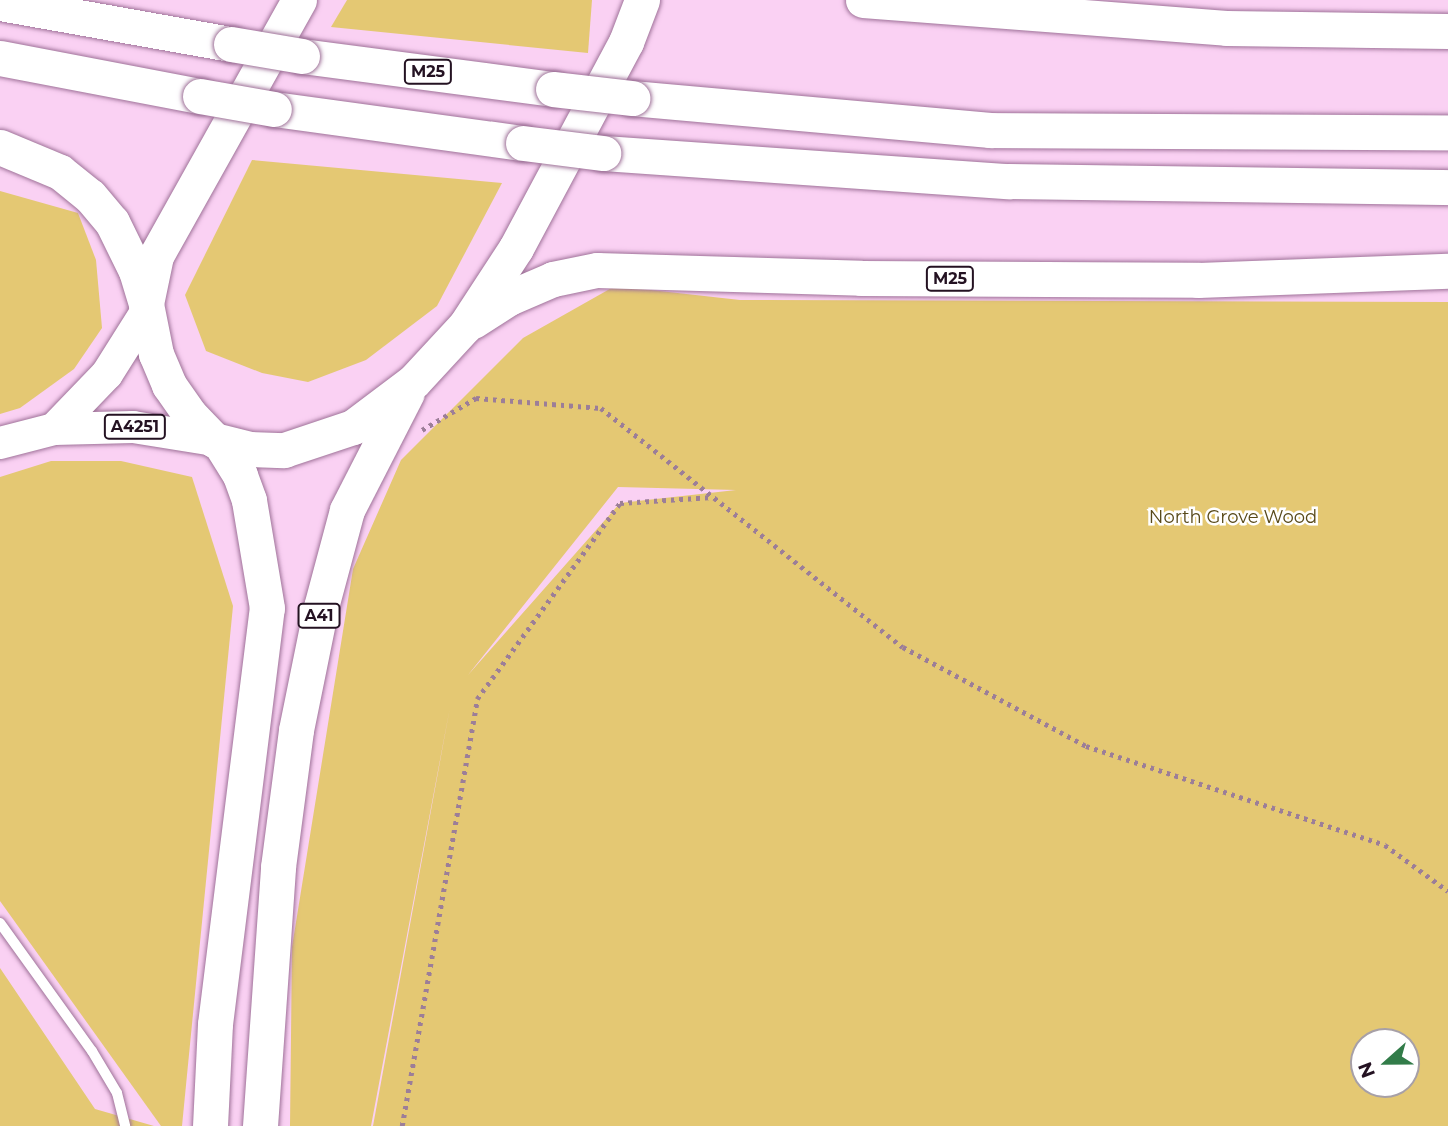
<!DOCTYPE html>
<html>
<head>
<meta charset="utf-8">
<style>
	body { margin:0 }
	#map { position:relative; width:1448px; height:1126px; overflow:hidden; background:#fad1f3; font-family:Montserrat,sans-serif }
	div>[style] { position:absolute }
	.green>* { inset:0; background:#e4c873 }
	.path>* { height:4.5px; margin-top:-2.25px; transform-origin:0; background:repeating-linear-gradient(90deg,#9c7e98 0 3.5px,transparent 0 8.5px) }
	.roads { filter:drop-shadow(0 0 2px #9f7299) drop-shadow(0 0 2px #9f7299) }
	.lane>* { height:10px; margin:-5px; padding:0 5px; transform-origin:5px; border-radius:5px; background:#fff }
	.primary>* { height:32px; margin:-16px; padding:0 16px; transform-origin:16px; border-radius:16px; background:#fff }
	.highway>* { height:35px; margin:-17.5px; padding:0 17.5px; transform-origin:17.5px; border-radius:17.5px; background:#fff }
	.bridges { filter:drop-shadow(0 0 2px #9f7299) drop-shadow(0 0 2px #9f7299) }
	.highway-bridge>* { height:35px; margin:-17.5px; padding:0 17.5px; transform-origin:17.5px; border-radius:17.5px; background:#fff }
	span { translate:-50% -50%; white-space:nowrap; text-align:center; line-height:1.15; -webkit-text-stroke:5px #fff; paint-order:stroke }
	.shield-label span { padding:2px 5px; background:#fff; border:2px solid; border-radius:5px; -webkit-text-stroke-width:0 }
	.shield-label { font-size:16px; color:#241222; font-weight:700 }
	.park-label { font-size:18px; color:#584919 }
	.north { position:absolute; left:1350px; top:1028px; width:70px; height:70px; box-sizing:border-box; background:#fff; border:2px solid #a7a0a7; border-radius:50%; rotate:249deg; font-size:19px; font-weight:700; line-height:28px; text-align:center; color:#241222 }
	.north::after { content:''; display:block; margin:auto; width:24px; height:32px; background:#327c49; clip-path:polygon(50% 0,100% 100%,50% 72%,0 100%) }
</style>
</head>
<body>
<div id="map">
	<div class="green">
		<i style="clip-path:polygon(347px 0,592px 0,588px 53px,331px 27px)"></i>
		<i style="clip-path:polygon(252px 160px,502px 183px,437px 306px,366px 360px,308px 382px,262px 373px,206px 351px,185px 295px)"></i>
		<i style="clip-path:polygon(0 191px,78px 213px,96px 260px,102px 328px,74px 369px,20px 408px,0 414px)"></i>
		<i style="clip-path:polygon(evenodd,615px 286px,740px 300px,1448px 302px,1448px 1126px,373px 1126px,450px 707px,371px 1126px,290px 1126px,292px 947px,353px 569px,401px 460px,523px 338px,615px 286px,618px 487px,736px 490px,620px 503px,468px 675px,618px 487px,615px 286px,1364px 1042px,1406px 1042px,1406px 1084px,1364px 1084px,1364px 1042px)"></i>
		<i style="clip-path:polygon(51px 461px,121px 461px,192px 477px,233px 606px,182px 1126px,161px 1126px,0 901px,0 477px)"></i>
		<i style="clip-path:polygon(0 968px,95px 1109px,154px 1126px,0 1126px)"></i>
	</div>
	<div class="path">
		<i style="left:422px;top:430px;width:63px;rotate:-30.7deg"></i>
		<i style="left:476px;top:398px;width:125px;rotate:4.6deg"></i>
		<i style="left:601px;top:408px;width:385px;rotate:38.4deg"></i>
		<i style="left:903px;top:647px;width:208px;rotate:28.4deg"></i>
		<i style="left:1086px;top:746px;width:315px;rotate:18.3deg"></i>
		<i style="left:1385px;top:845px;width:78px;rotate:36.1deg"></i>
		<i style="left:402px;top:1126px;width:434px;rotate:-80deg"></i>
		<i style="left:477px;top:699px;width:243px;rotate:-53.9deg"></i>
		<i style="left:620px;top:503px;width:93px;rotate:-3.7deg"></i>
	</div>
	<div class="roads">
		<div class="lane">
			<i style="left:0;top:923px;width:158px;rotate:54.3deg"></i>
			<i style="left:92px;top:1051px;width:49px;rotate:59.2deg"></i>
			<i style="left:117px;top:1093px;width:34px;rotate:76deg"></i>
		</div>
		<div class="primary">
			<i style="left:54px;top:429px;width:76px;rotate:-46.1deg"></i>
			<i style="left:107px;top:374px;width:73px;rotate:-57.8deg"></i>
			<i style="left:0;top:443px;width:56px;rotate:-14.5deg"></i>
			<i style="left:54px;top:429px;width:79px;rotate:-1.5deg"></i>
			<i style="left:133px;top:427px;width:82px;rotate:9.1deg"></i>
		</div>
		<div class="highway">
			<i style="left:299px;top:0;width:293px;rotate:119.2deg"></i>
			<i style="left:156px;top:256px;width:49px;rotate:101.8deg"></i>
			<i style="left:146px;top:304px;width:51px;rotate:78.7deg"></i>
			<i style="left:156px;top:354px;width:34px;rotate:67deg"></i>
			<i style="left:169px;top:385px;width:37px;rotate:55deg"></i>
			<i style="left:190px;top:415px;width:35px;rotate:46deg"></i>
			<i style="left:214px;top:440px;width:36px;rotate:14deg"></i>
			<i style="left:249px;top:449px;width:35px;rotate:2deg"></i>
			<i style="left:284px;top:450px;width:73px;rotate:-18.4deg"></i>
			<i style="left:353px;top:427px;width:76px;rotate:-37deg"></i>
			<i style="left:414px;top:381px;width:75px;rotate:-47.2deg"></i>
			<i style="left:465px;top:326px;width:93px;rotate:-56.8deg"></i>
			<i style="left:516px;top:248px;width:234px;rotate:-61.9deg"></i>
			<i style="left:626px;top:42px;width:45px;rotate:-69.1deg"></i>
			<i style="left:863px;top:0;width:364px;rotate:4.4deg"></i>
			<i style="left:1226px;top:28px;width:222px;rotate:0.8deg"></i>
			<i style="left:0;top:3px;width:235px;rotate:10.1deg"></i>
			<i style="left:302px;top:56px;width:253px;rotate:7.5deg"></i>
			<i style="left:0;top:58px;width:204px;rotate:10.8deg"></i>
			<i style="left:632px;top:98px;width:359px;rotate:5.1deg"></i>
			<i style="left:990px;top:130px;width:458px;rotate:0.3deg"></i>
			<i style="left:274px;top:109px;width:251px;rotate:7.8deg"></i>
			<i style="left:0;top:147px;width:65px;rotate:22.6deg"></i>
			<i style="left:60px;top:172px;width:38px;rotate:39deg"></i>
			<i style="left:90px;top:196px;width:34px;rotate:50deg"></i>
			<i style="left:112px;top:222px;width:55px;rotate:63.9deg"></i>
			<i style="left:136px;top:271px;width:34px;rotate:73deg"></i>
			<i style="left:603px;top:153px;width:406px;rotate:4deg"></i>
			<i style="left:1008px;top:181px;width:440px;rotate:0.8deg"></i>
			<i style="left:473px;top:321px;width:43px;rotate:-32.6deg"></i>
			<i style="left:509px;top:298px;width:48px;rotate:-23.4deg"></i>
			<i style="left:553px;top:279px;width:45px;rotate:-11.6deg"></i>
			<i style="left:597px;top:270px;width:264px;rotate:1.7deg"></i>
			<i style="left:861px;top:278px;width:337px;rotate:0.3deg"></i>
			<i style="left:1198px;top:280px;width:250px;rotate:-2.1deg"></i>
			<i style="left:210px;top:1126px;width:102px;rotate:-87.2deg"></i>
			<i style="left:215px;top:1024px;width:419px;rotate:-82.9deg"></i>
			<i style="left:267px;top:608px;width:109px;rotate:-99.5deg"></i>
			<i style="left:249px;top:500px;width:27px;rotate:-110deg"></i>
			<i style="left:240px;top:475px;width:38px;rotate:-122deg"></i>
			<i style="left:260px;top:1126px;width:260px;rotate:-86deg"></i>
			<i style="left:278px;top:867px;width:138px;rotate:-82.5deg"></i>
			<i style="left:296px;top:730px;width:126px;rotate:-78.5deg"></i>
			<i style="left:321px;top:607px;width:100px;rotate:-75deg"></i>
			<i style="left:347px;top:510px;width:131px;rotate:-62.9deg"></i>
		</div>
	</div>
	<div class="bridges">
		<div class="highway-bridge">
			<i style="left:231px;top:44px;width:72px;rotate:9.6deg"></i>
			<i style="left:553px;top:89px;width:80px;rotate:6.5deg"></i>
			<i style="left:200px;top:96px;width:75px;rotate:10deg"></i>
			<i style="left:523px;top:143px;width:81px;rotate:7.1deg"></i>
		</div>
	</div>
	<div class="shield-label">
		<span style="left:428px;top:72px">M25</span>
		<span style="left:950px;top:279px">M25</span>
		<span style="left:135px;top:427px">A4251</span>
		<span style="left:319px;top:616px">A41</span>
	</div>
	<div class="park-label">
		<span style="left:1233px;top:517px">North Grove Wood</span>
	</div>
	<div class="north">N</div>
</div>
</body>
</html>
